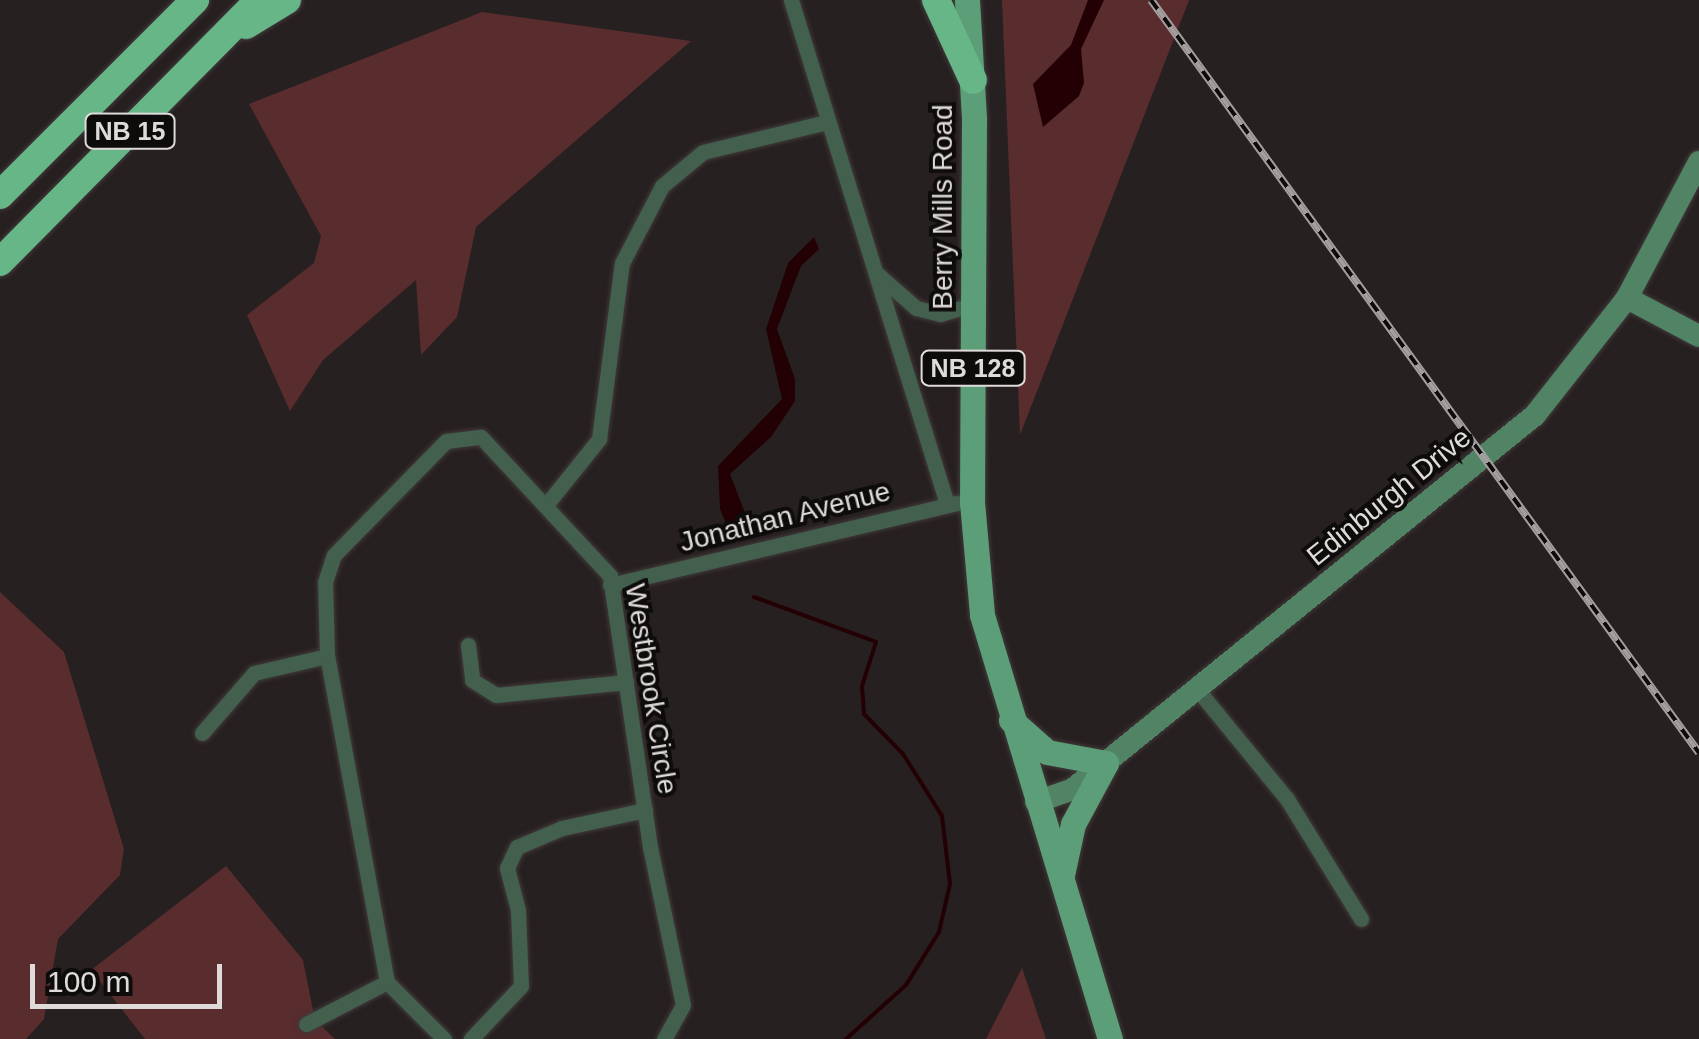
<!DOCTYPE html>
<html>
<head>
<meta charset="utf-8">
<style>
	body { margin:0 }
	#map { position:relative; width:1699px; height:1039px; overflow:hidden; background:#272020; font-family:Helvetica,sans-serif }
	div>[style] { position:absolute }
	.green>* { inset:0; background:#592c2e }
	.water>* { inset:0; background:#230004 }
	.stream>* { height:4px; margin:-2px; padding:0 2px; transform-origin:2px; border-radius:2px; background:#230004 }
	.roads { filter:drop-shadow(0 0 2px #413a3a) drop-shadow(0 0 2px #413a3a) }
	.street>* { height:15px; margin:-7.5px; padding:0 7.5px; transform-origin:7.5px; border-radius:7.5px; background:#42604d }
	.secondary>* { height:22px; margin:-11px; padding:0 11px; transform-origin:11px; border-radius:11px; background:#518365 }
	.primary>* { height:25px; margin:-12.5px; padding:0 12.5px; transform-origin:12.5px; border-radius:12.5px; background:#5c9e77 }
	.highway>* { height:28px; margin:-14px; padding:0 14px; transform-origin:14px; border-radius:14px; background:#66b687 }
	.rail>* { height:8px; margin-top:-4px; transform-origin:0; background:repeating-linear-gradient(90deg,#0e0b0b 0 11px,#a49f9f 0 22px); box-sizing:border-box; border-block:2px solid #a49f9f }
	span { translate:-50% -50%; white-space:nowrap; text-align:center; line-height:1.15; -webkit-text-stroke:8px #0e0b0b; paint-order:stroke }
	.shield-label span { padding:2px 8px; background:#0e0b0b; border:2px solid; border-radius:8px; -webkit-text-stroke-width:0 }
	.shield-label { font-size:25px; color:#e0dbdb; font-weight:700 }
	.street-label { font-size:28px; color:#e0dbdb }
	.scale { position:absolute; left:30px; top:964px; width:192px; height:45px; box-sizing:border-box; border:5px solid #e0dbdb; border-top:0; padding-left:12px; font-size:30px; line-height:35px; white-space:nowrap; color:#e0dbdb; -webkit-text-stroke:8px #0e0b0b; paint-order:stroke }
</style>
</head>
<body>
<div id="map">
	<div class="green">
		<i style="clip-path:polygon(1002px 0,1189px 0,1020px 435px)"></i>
		<i style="clip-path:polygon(482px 12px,691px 41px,476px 227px,457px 317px,421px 355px,416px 280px,323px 360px,290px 411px,247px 315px,314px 263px,321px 236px,249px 104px)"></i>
		<i style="clip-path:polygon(0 592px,64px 652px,124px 849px,120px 875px,58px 939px,44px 1019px,26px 1039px,0 1039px)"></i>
		<i style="clip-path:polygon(226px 866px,303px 960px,315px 1020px,335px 1039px,145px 1039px,91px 970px)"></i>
		<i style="clip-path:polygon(1022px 968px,1046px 1039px,986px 1039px)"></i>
	</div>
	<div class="water">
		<i style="clip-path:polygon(1088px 0,1104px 0,1081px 49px,1084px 83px,1079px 96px,1043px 127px,1033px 84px,1071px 45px)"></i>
		<i style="clip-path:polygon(814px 237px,819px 249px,801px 266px,777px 329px,795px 379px,795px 401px,771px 437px,730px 474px,747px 518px,744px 534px,732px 537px,720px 509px,718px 466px,782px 399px,766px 329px,788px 263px)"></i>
	</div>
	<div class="stream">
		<i style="left:754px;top:597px;width:130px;rotate:20.2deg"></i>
		<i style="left:876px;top:642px;width:46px;rotate:107.7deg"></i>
		<i style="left:862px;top:686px;width:28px;rotate:86deg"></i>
		<i style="left:864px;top:714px;width:56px;rotate:45.7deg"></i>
		<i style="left:903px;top:754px;width:73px;rotate:57.8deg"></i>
		<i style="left:942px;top:816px;width:68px;rotate:83.3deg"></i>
		<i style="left:950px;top:884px;width:49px;rotate:102.9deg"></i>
		<i style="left:939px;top:932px;width:62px;rotate:121.9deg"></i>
		<i style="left:906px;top:985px;width:81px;rotate:138deg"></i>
	</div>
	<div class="roads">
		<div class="street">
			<i style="left:791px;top:0;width:528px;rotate:72.8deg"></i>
			<i style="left:876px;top:273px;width:53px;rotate:41.2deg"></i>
			<i style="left:916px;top:308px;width:25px;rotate:14deg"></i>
			<i style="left:940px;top:314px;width:33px;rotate:-16deg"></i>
			<i style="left:546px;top:505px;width:85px;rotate:-51.2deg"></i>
			<i style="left:599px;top:439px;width:177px;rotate:-82.6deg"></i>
			<i style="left:622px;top:263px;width:87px;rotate:-62.5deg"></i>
			<i style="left:662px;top:186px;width:53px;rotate:-39.7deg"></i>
			<i style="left:703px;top:152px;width:128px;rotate:-13.6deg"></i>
			<i style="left:610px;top:585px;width:357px;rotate:-13.3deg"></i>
			<i style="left:468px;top:645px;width:35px;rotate:83deg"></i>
			<i style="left:472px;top:680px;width:28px;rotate:32deg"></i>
			<i style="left:496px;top:695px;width:131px;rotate:-5.7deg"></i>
			<i style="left:1197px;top:689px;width:142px;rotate:50.7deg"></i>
			<i style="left:1287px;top:799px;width:141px;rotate:58.3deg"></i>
			<i style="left:202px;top:733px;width:79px;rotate:-49.1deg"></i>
			<i style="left:254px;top:673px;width:75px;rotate:-13.1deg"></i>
			<i style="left:306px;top:1024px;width:91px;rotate:-27.4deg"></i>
			<i style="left:444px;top:1039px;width:81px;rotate:-135deg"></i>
			<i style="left:387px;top:982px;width:331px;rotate:-100.4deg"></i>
			<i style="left:327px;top:656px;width:74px;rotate:-91.5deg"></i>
			<i style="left:325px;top:582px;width:28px;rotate:-72deg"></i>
			<i style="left:334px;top:555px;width:160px;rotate:-45.5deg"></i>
			<i style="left:446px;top:441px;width:35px;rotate:-7deg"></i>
			<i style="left:481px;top:437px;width:190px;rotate:47.1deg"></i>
			<i style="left:610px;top:576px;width:274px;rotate:81.6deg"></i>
			<i style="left:650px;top:847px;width:161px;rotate:78.2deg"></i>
			<i style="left:683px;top:1005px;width:39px;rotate:119deg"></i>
			<i style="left:471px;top:1039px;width:73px;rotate:-46.7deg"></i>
			<i style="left:521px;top:986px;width:76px;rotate:-92.3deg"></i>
			<i style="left:518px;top:910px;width:43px;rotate:-104.7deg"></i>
			<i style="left:507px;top:868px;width:23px;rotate:-65deg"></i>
			<i style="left:517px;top:847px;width:49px;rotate:-22.9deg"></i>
			<i style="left:562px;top:828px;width:85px;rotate:-12.2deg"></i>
		</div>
		<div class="secondary">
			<i style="left:1627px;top:298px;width:81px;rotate:27.8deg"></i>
			<i style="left:1036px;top:802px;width:39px;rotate:-19deg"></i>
			<i style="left:1073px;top:789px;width:594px;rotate:-38.99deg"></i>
			<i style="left:1535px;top:415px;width:149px;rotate:-51.8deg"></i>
			<i style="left:1627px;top:298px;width:154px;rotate:-62.1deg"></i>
		</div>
		<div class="primary">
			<i style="left:967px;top:0;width:119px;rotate:86.6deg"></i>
			<i style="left:974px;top:119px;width:383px;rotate:90.3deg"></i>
			<i style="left:972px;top:502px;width:113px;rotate:84.9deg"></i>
			<i style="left:982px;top:615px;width:443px;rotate:73.2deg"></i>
			<i style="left:1011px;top:720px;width:48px;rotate:41.6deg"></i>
			<i style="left:1047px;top:752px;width:60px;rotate:10.6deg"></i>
			<i style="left:1106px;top:763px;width:69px;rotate:118.4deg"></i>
			<i style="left:1073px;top:824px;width:52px;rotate:102.2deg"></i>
		</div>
		<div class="highway">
			<i style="left:936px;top:0;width:88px;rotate:65.2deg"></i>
			<i style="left:246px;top:25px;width:48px;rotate:-31.4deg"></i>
			<i style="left:0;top:195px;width:276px;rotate:-45deg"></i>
			<i style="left:0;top:262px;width:368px;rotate:-45.3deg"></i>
		</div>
	</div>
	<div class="rail">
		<i style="left:1151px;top:0;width:931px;rotate:53.95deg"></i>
	</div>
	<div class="shield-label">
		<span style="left:130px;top:131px">NB 15</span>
		<span style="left:973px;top:368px">NB 128</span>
	</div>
	<div class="street-label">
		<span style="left:943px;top:207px;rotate:-90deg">Berry Mills Road</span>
		<span style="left:1389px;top:497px;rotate:-39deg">Edinburgh Drive</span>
		<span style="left:785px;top:517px;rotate:-14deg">Jonathan Avenue</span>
		<span style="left:651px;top:689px;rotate:81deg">Westbrook Circle</span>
	</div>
	<div class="scale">100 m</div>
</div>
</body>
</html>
